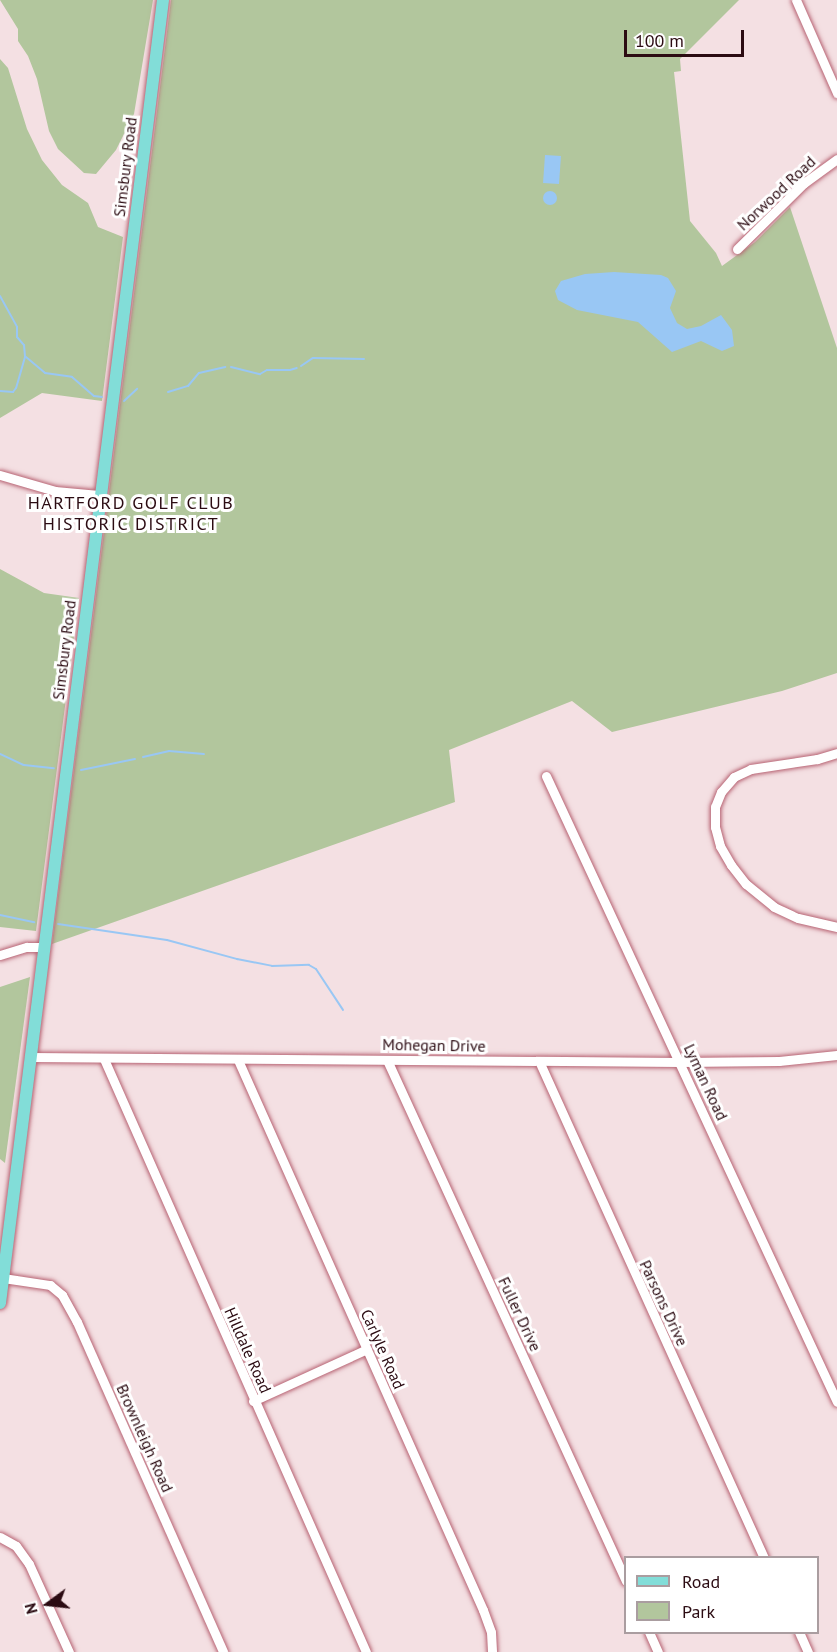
<!DOCTYPE html>
<html>
<head>
<meta charset="utf-8">
<style>
	body { margin:0 }
	#map { position:relative; width:837px; height:1652px; overflow:hidden; background:#f4e0e3; font-family:"PT Sans",sans-serif }
	div>[style] { position:absolute }
	.green>* { inset:0; background:#b2c69d }
	.water>* { inset:0; background:#99c7f4; transform-origin:0 0 }
	.round { border-radius:50% }
	.stream>* { height:2px; margin:-1px; padding:0 1px; transform-origin:1px; border-radius:1px; background:#99c7f4 }
	.roads { filter:drop-shadow(0 0 2px #b76373) drop-shadow(0 0 2px #b76373) }
	.minor>* { height:9px; margin:-4.5px; padding:0 4.5px; transform-origin:4.5px; border-radius:4.5px; background:#fff }
	.major>* { height:12px; margin:-6px; padding:0 6px; transform-origin:6px; border-radius:6px; background:#82ddd8 }
	span { translate:-50% -50%; white-space:nowrap; text-align:center; line-height:1.15; -webkit-text-stroke:6px #fff; paint-order:stroke }
	.street-label { font-size:16px; color:#2b0b12 }
	.neighbourhood-label { font-size:18px; color:#2b0b12; letter-spacing:1.5px }
	.legend { position:absolute; left:624px; top:1556px; width:195px; height:78px; box-sizing:border-box; background:#fff; border:2px solid #aa9da0; margin:0; padding:8px 10px; list-style:none; font-size:18px; color:#2b0b12 }
	.legend li { display:flex; align-items:center; gap:12px; height:30px }
	.legend b { width:30px; border:2px solid #aa9da0 }
	.north { position:absolute; left:18px; top:1574px; width:60px; height:60px; -webkit-text-stroke:4px #fff; paint-order:stroke; rotate:255deg; font-size:16px; font-weight:700; line-height:24px; text-align:center; color:#2b0b12 }
	.north::after { content:''; display:block; margin:auto; width:21px; height:27px; background:#2b0b12; clip-path:polygon(50% 0,100% 100%,50% 72%,0 100%) }
	.scale { position:absolute; left:624px; top:30px; width:120px; height:27px; box-sizing:border-box; border:3px solid #2b0b12; border-top:0; padding-left:8px; font-size:18px; line-height:21px; white-space:nowrap; color:#2b0b12; -webkit-text-stroke:4px #fff; paint-order:stroke }
</style>
</head>
<body>
<div id="map">
	<div class="green">
		<i style="clip-path:polygon(0 0,153px 0,134px 114px,116px 150px,96px 174px,84px 173px,58px 149px,49px 131px,37px 79px,28px 56px,18px 41px,18px 29px)"></i>
		<i style="clip-path:polygon(171px 0,739px 0,680px 59px,681px 71px,674px 72px,690px 221px,716px 253px,722px 266px,755px 242px,790px 207px,837px 348px,837px 673px,782px 691px,612px 732px,572px 701px,449px 750px,455px 802px,52px 944px)"></i>
		<i style="clip-path:polygon(0 59px,8px 68px,27px 129px,42px 160px,62px 185px,88px 203px,98px 227px,123px 237px,102px 401px,42px 393px,0 418px)"></i>
		<i style="clip-path:polygon(0 569px,44px 593px,79px 598px,36px 931px,0 927px)"></i>
		<i style="clip-path:polygon(30px 977px,5px 1163px,0 1159px,0 987px)"></i>
	</div>
	<div class="water">
		<i style="left:545px;top:155px;width:16px;height:28px;rotate:4deg"></i>
		<i class="round" style="left:543px;top:191px;width:14px;height:14px"></i>
		<i style="clip-path:polygon(614px 272px,661px 275px,668px 278px,676px 291px,670px 308px,677px 323px,687px 329px,701px 326px,721px 315px,732px 330px,734px 346px,722px 351px,701px 341px,672px 352px,638px 322px,577px 310px,558px 300px,555px 291px,561px 281px,585px 274px)"></i>
	</div>
	<div class="stream">
		<i style="left:0;top:296px;width:35px;rotate:61deg"></i>
		<i style="left:17px;top:327px;width:10px;rotate:90deg"></i>
		<i style="left:17px;top:337px;width:11px;rotate:49deg"></i>
		<i style="left:24px;top:345px;width:12px;rotate:85deg"></i>
		<i style="left:25px;top:357px;width:32px;rotate:106deg"></i>
		<i style="left:16px;top:388px;width:5px;rotate:127deg"></i>
		<i style="left:13px;top:392px;width:13px;rotate:-176deg"></i>
		<i style="left:26px;top:357px;width:25px;rotate:40deg"></i>
		<i style="left:45px;top:373px;width:27px;rotate:8deg"></i>
		<i style="left:72px;top:377px;width:29px;rotate:41deg"></i>
		<i style="left:94px;top:396px;width:8px;rotate:7deg"></i>
		<i style="left:301px;top:366px;width:14px;rotate:-34deg"></i>
		<i style="left:313px;top:358px;width:51px;rotate:1.1deg"></i>
		<i style="left:231px;top:367px;width:30px;rotate:14deg"></i>
		<i style="left:260px;top:374px;width:8px;rotate:-30deg"></i>
		<i style="left:267px;top:370px;width:23px"></i>
		<i style="left:290px;top:370px;width:7px;rotate:-16deg"></i>
		<i style="left:168px;top:392px;width:21px;rotate:-17deg"></i>
		<i style="left:188px;top:386px;width:17px;rotate:-50deg"></i>
		<i style="left:199px;top:373px;width:27px;rotate:-13deg"></i>
		<i style="left:124px;top:401px;width:18px;rotate:-43deg"></i>
		<i style="left:0;top:754px;width:26px;rotate:25deg"></i>
		<i style="left:24px;top:765px;width:30px;rotate:6deg"></i>
		<i style="left:143px;top:757px;width:27px;rotate:-13deg"></i>
		<i style="left:169px;top:751px;width:35px;rotate:5deg"></i>
		<i style="left:81px;top:770px;width:55px;rotate:-11.5deg"></i>
		<i style="left:0;top:915px;width:35px;rotate:12deg"></i>
		<i style="left:58px;top:924px;width:110px;rotate:8.4deg"></i>
		<i style="left:167px;top:940px;width:73px;rotate:15.2deg"></i>
		<i style="left:237px;top:959px;width:36px;rotate:11deg"></i>
		<i style="left:272px;top:966px;width:37px;rotate:-2deg"></i>
		<i style="left:309px;top:965px;width:8px;rotate:30deg"></i>
		<i style="left:316px;top:969px;width:49px;rotate:56.6deg"></i>
	</div>
	<div class="roads">
		<div class="minor">
			<i style="left:796px;top:0;width:102px;rotate:66.2deg"></i>
			<i style="left:737px;top:249px;width:94px;rotate:-44.6deg"></i>
			<i style="left:804px;top:183px;width:41px;rotate:-36deg"></i>
			<i style="left:0;top:475px;width:57px;rotate:16.2deg"></i>
			<i style="left:55px;top:491px;width:44px;rotate:5.2deg"></i>
			<i style="left:837px;top:753px;width:21px;rotate:163deg"></i>
			<i style="left:817px;top:759px;width:67px;rotate:171.4deg"></i>
			<i style="left:751px;top:769px;width:19px;rotate:155deg"></i>
			<i style="left:734px;top:777px;width:20px;rotate:131deg"></i>
			<i style="left:721px;top:792px;width:16px;rotate:112deg"></i>
			<i style="left:715px;top:807px;width:20px;rotate:90deg"></i>
			<i style="left:715px;top:827px;width:20px;rotate:75deg"></i>
			<i style="left:720px;top:846px;width:22px;rotate:60deg"></i>
			<i style="left:731px;top:865px;width:24px;rotate:52deg"></i>
			<i style="left:746px;top:884px;width:36px;rotate:39deg"></i>
			<i style="left:774px;top:907px;width:26px;rotate:25deg"></i>
			<i style="left:798px;top:918px;width:40px;rotate:13deg"></i>
			<i style="left:546px;top:776px;width:690px;rotate:65.07deg"></i>
			<i style="left:0;top:955px;width:28px;rotate:-17deg"></i>
			<i style="left:27px;top:947px;width:18px"></i>
			<i style="left:30px;top:1057px;width:650px;rotate:0.44deg"></i>
			<i style="left:680px;top:1062px;width:99px;rotate:-0.6deg"></i>
			<i style="left:779px;top:1061px;width:58px;rotate:-5.9deg"></i>
			<i style="left:104px;top:1059px;width:648px;rotate:66.16deg"></i>
			<i style="left:238px;top:1060px;width:602px;rotate:65.99deg"></i>
			<i style="left:483px;top:1610px;width:23px;rotate:70deg"></i>
			<i style="left:491px;top:1632px;width:20px;rotate:87deg"></i>
			<i style="left:387px;top:1060px;width:573px;rotate:65.36deg"></i>
			<i style="left:539px;top:1061px;width:546px;rotate:65.64deg"></i>
			<i style="left:3px;top:1278px;width:48px;rotate:8.5deg"></i>
			<i style="left:50px;top:1285px;width:16px;rotate:40deg"></i>
			<i style="left:62px;top:1295px;width:31px;rotate:61deg"></i>
			<i style="left:77px;top:1322px;width:361px;rotate:66.1deg"></i>
			<i style="left:253px;top:1401px;width:125px;rotate:-24.5deg"></i>
			<i style="left:0;top:1537px;width:18px;rotate:29deg"></i>
			<i style="left:16px;top:1546px;width:22px;rotate:54deg"></i>
			<i style="left:29px;top:1564px;width:97px;rotate:65.6deg"></i>
			<i style="left:649px;top:1632px;width:22px;rotate:66deg"></i>
			<i style="left:799px;top:1632px;width:22px;rotate:66deg"></i>
		</div>
		<div class="major">
			<i style="left:0;top:1303px;width:1313px;rotate:-82.87deg"></i>
		</div>
	</div>
	<div class="street-label">
		<span style="left:125px;top:167px;rotate:-83deg">Simsbury Road</span>
		<span style="left:776px;top:193px;rotate:-43deg">Norwood Road</span>
		<span style="left:64px;top:650px;rotate:-83deg">Simsbury Road</span>
		<span style="left:434px;top:1045px;rotate:1deg">Mohegan Drive</span>
		<span style="left:706px;top:1082px;rotate:65deg">Lyman Road</span>
		<span style="left:664px;top:1303px;rotate:65deg">Parsons Drive</span>
		<span style="left:520px;top:1314px;rotate:65deg">Fuller Drive</span>
		<span style="left:383px;top:1349px;rotate:66deg">Carlyle Road</span>
		<span style="left:248px;top:1350px;rotate:66deg">Hilldale Road</span>
		<span style="left:145px;top:1438px;rotate:66deg">Brownleigh Road</span>
	</div>
	<div class="neighbourhood-label">
		<span style="left:131px;top:514px">HARTFORD GOLF CLUB<br>HISTORIC DISTRICT</span>
	</div>
	<ul class="legend">
	<li><b style="height:8px;background:#82ddd8"></b>Road</li>
	<li><b style="height:16px;background:#b2c69d"></b>Park</li>
	</ul>
	<div class="north">N</div>
	<div class="scale">100 m</div>
</div>
</body>
</html>
